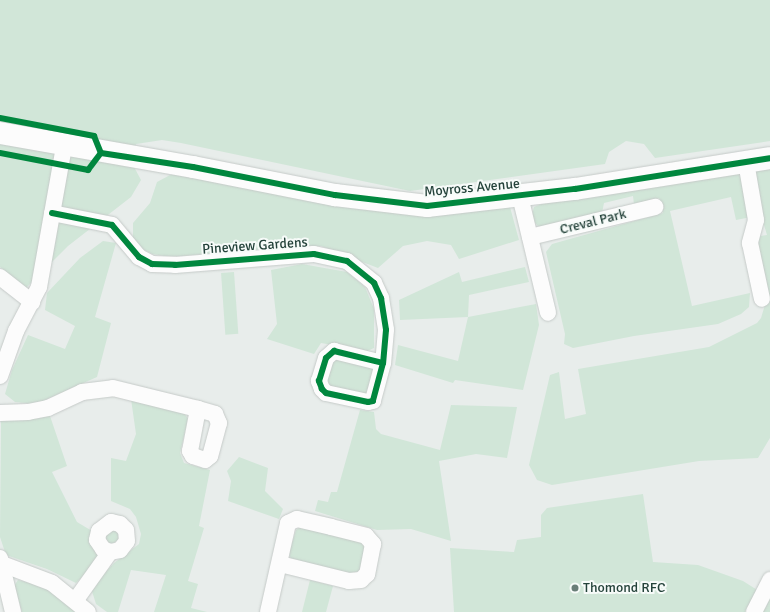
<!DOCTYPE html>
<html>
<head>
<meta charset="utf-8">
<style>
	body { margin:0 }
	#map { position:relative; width:770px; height:612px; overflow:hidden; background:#e8edeb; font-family:Signika,sans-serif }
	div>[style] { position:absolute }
	.green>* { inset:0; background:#d1e6d8; transform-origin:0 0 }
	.roads { filter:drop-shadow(0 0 1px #c5cac8) drop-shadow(0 0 1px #c5cac8) }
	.street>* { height:16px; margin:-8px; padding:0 8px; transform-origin:8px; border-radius:8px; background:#fcfcfc }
	.secondary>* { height:22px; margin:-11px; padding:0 11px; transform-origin:11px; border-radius:11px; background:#fcfcfc }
	.cycleway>* { height:6px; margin:-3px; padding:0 3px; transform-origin:3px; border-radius:3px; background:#00873e }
	.dots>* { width:11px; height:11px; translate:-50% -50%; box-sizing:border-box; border:2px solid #f7fbf9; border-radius:50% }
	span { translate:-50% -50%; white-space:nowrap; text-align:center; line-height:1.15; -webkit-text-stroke:4px #f7fbf9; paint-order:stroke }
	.street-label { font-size:14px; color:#24423a }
	.poi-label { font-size:14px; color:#24423a }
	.left { translate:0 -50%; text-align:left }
</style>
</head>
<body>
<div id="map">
	<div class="green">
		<i style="clip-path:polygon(0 0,770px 0,770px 141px,655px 158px,644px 144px,626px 141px,609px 152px,605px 164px,410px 191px,181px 143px,162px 140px,136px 144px,133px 165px,141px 180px,131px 197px,68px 246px,26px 288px,0 267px)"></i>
		<i style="clip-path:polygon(770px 166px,770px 438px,758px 458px,699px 461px,552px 485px,537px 480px,529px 465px,550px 375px,559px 372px,565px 419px,586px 414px,578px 369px,709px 347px,757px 323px,761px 318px,767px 298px,755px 237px,767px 235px,761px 215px,736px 220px,731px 197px,670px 211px,692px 306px,750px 293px,749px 307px,741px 314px,718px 324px,634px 336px,573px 348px,564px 344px,565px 334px,546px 252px,552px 244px,663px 213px,659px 198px,634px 204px,633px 196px,604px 203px,602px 213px,539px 227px,531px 219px,534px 207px,549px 201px)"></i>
		<i style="clip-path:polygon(172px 174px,376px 211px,428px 215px,510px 207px,519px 240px,459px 259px,451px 245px,427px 241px,403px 246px,378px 268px,321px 246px,282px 247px,171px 257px,152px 254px,133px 244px,133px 223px,150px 203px,157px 182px)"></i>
		<i style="clip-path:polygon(103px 241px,116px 243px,95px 317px,111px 323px,97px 377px,36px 404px,15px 402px,5px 394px,12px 370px,28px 335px,65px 349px,75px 326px,45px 310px,47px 293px,80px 258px)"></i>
		<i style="clip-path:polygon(302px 264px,347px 272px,365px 287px,374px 309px,374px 348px,367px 351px,321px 343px,314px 354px,267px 339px,277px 324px,271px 270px)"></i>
		<i style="clip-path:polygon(525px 267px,529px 282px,469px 295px,468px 317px,536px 304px,539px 325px,523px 390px,455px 380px,453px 383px,395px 365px,398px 345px,458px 361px,468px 317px,400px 320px,399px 300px,459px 272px,462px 282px)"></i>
		<i style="left:234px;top:272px;width:62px;height:13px;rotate:86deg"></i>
		<i style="clip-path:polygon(339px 359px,372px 367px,374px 372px,365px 396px,329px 387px,326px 380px,332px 361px)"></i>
		<i style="clip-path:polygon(131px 399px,183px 411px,188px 419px,180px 453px,184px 463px,210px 470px,199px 526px,204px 528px,188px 581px,198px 584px,191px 608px,207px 612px,154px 612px,166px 575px,131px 570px,118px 612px,107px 612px,96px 604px,91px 588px,114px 563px,139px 544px,141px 534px,136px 517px,130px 509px,111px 501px,111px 458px,126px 461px,136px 434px)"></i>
		<i style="clip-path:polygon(451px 405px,517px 407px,507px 458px,476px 454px,439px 461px,451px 541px,411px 529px,377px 530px,315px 511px,318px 500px,328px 502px,331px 492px,337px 492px,360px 410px,374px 412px,376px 429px,381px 434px,440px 450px)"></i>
		<i style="clip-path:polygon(50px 416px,67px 466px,52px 472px,77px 522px,92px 531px,100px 559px,76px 583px,47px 569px,6px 555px,0 537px,1px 420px)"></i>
		<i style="clip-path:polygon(239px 457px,268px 468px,265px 491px,283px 509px,279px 519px,228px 501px,231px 481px,227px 471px)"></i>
		<i style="clip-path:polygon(643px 494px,653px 562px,698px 565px,743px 581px,770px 598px,770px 612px,454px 612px,450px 548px,514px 552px,517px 540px,541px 537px,541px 515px,547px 508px)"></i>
		<i style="clip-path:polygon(302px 526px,363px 540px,367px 546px,361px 569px,352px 576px,291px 560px,289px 553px,296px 530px)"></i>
		<i style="clip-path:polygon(104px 530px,118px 531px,118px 540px,112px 544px,106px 542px)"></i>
		<i style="clip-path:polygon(18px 580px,43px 586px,77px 612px,22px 612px,14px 586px)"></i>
		<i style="clip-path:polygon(310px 580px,333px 586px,326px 612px,302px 612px)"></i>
	</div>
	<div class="roads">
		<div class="street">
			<i style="left:746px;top:162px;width:59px;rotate:80.2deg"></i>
			<i style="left:756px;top:220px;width:24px;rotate:105deg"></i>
			<i style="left:750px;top:243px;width:57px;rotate:77.9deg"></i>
			<i style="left:520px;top:196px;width:120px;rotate:76.5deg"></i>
			<i style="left:52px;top:213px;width:61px;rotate:11.3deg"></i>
			<i style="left:112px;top:225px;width:42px;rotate:49.8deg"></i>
			<i style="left:139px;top:257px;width:15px;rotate:28deg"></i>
			<i style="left:152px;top:264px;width:23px;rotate:2deg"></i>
			<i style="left:175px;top:265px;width:139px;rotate:-4.5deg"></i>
			<i style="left:314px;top:254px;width:34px;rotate:12deg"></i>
			<i style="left:347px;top:261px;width:35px;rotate:39deg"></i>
			<i style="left:374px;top:283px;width:17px;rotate:65deg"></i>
			<i style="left:381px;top:298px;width:32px;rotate:81deg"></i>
			<i style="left:386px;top:330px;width:33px;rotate:95deg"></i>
			<i style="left:383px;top:363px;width:39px;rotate:105deg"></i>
			<i style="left:373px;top:401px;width:5px;rotate:169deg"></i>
			<i style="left:368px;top:402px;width:43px;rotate:-167.9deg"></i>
			<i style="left:326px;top:393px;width:6px;rotate:-135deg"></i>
			<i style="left:322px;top:389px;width:9px;rotate:-111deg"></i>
			<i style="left:319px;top:381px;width:24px;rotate:-73deg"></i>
			<i style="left:326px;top:358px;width:11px;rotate:-41deg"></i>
			<i style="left:334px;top:351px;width:50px;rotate:13.8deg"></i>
			<i style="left:530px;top:237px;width:129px;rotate:-13.5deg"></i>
			<i style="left:0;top:277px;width:41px;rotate:38deg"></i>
			<i style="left:0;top:376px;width:48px;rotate:-70.4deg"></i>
			<i style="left:16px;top:331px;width:50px;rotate:-62.4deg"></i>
			<i style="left:39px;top:287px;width:143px;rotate:-79.9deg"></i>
			<i style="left:0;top:413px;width:28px;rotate:-2deg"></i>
			<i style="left:28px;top:412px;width:20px;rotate:-11deg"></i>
			<i style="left:48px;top:408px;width:38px;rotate:-25deg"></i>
			<i style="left:82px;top:392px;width:31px;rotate:-7deg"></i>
			<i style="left:113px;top:388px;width:88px;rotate:13.9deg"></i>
			<i style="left:198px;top:409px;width:18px;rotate:16deg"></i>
			<i style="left:215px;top:414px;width:10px;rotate:66deg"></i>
			<i style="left:219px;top:423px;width:34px;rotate:105deg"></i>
			<i style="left:210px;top:456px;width:6px;rotate:141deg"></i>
			<i style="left:205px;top:460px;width:13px;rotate:-162deg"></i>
			<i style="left:193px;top:456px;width:6px;rotate:-121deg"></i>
			<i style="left:190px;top:451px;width:43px;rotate:-79.2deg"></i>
			<i style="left:0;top:558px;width:56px;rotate:76.5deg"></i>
			<i style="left:2px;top:564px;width:53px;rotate:20.8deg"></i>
			<i style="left:52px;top:583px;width:46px;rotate:38.9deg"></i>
			<i style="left:75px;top:601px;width:60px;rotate:-54.5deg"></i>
			<i style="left:110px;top:552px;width:10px;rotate:-11deg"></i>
			<i style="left:120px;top:550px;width:11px;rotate:-52deg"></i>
			<i style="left:127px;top:541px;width:11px;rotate:-95deg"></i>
			<i style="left:126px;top:530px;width:8px;rotate:-135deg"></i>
			<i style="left:120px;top:524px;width:9px;rotate:-167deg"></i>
			<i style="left:111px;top:522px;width:15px;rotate:143deg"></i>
			<i style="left:99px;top:531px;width:9px;rotate:103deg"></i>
			<i style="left:97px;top:540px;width:11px;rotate:56deg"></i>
			<i style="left:103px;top:549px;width:8px;rotate:23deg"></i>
			<i style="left:268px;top:612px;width:91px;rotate:-77.3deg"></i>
			<i style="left:288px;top:523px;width:10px;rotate:-24deg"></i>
			<i style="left:297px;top:519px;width:35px;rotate:13deg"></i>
			<i style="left:331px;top:527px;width:36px;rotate:14deg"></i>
			<i style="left:366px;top:536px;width:11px;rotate:49deg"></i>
			<i style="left:373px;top:544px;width:31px;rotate:101deg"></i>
			<i style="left:367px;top:574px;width:8px;rotate:135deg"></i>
			<i style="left:361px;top:580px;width:12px;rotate:175deg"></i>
			<i style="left:349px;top:581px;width:71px;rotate:-166.2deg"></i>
			<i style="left:754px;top:612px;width:36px;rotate:-63deg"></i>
		</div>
		<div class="secondary">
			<i style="left:0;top:133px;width:196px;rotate:10deg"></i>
			<i style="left:193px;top:167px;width:145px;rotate:11.2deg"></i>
			<i style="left:335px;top:195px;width:93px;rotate:6.8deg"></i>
			<i style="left:427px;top:206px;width:149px;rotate:-6.6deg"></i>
			<i style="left:575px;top:189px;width:197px;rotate:-9deg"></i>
		</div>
	</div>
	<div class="cycleway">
		<i style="left:0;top:118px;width:96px;rotate:10.8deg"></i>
		<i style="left:94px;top:136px;width:18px;rotate:68deg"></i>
		<i style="left:0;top:153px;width:90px;rotate:10.9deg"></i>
		<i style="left:88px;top:170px;width:21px;rotate:-53deg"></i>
		<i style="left:101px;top:153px;width:93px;rotate:8.7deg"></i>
		<i style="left:193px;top:167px;width:145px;rotate:11.2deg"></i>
		<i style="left:335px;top:195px;width:93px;rotate:6.8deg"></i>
		<i style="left:427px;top:206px;width:149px;rotate:-6.6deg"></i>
		<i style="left:575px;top:189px;width:197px;rotate:-9deg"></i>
		<i style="left:52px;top:213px;width:61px;rotate:11.3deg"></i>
		<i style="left:112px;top:225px;width:42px;rotate:49.8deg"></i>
		<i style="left:139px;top:257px;width:15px;rotate:28deg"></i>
		<i style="left:152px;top:264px;width:23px;rotate:2deg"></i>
		<i style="left:175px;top:265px;width:139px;rotate:-4.5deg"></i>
		<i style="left:314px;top:254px;width:34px;rotate:12deg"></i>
		<i style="left:347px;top:261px;width:35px;rotate:39deg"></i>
		<i style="left:374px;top:283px;width:17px;rotate:65deg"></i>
		<i style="left:381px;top:298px;width:32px;rotate:81deg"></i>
		<i style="left:386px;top:330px;width:33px;rotate:95deg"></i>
		<i style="left:383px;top:363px;width:39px;rotate:105deg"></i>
		<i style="left:373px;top:401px;width:5px;rotate:169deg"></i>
		<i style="left:368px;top:402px;width:43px;rotate:-167.9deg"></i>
		<i style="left:326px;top:393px;width:6px;rotate:-135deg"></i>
		<i style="left:322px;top:389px;width:9px;rotate:-111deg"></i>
		<i style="left:319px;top:381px;width:24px;rotate:-73deg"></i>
		<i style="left:326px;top:358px;width:11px;rotate:-41deg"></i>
		<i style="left:334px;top:351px;width:50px;rotate:13.8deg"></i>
	</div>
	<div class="dots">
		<i style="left:575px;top:588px;background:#697e78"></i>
	</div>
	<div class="street-label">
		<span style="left:472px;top:188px;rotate:-5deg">Moyross Avenue</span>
		<span style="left:593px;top:222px;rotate:-14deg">Creval Park</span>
		<span style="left:255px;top:246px;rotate:-4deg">Pineview Gardens</span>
	</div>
	<div class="poi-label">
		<span class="left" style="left:583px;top:588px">Thomond RFC</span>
	</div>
</div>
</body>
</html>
